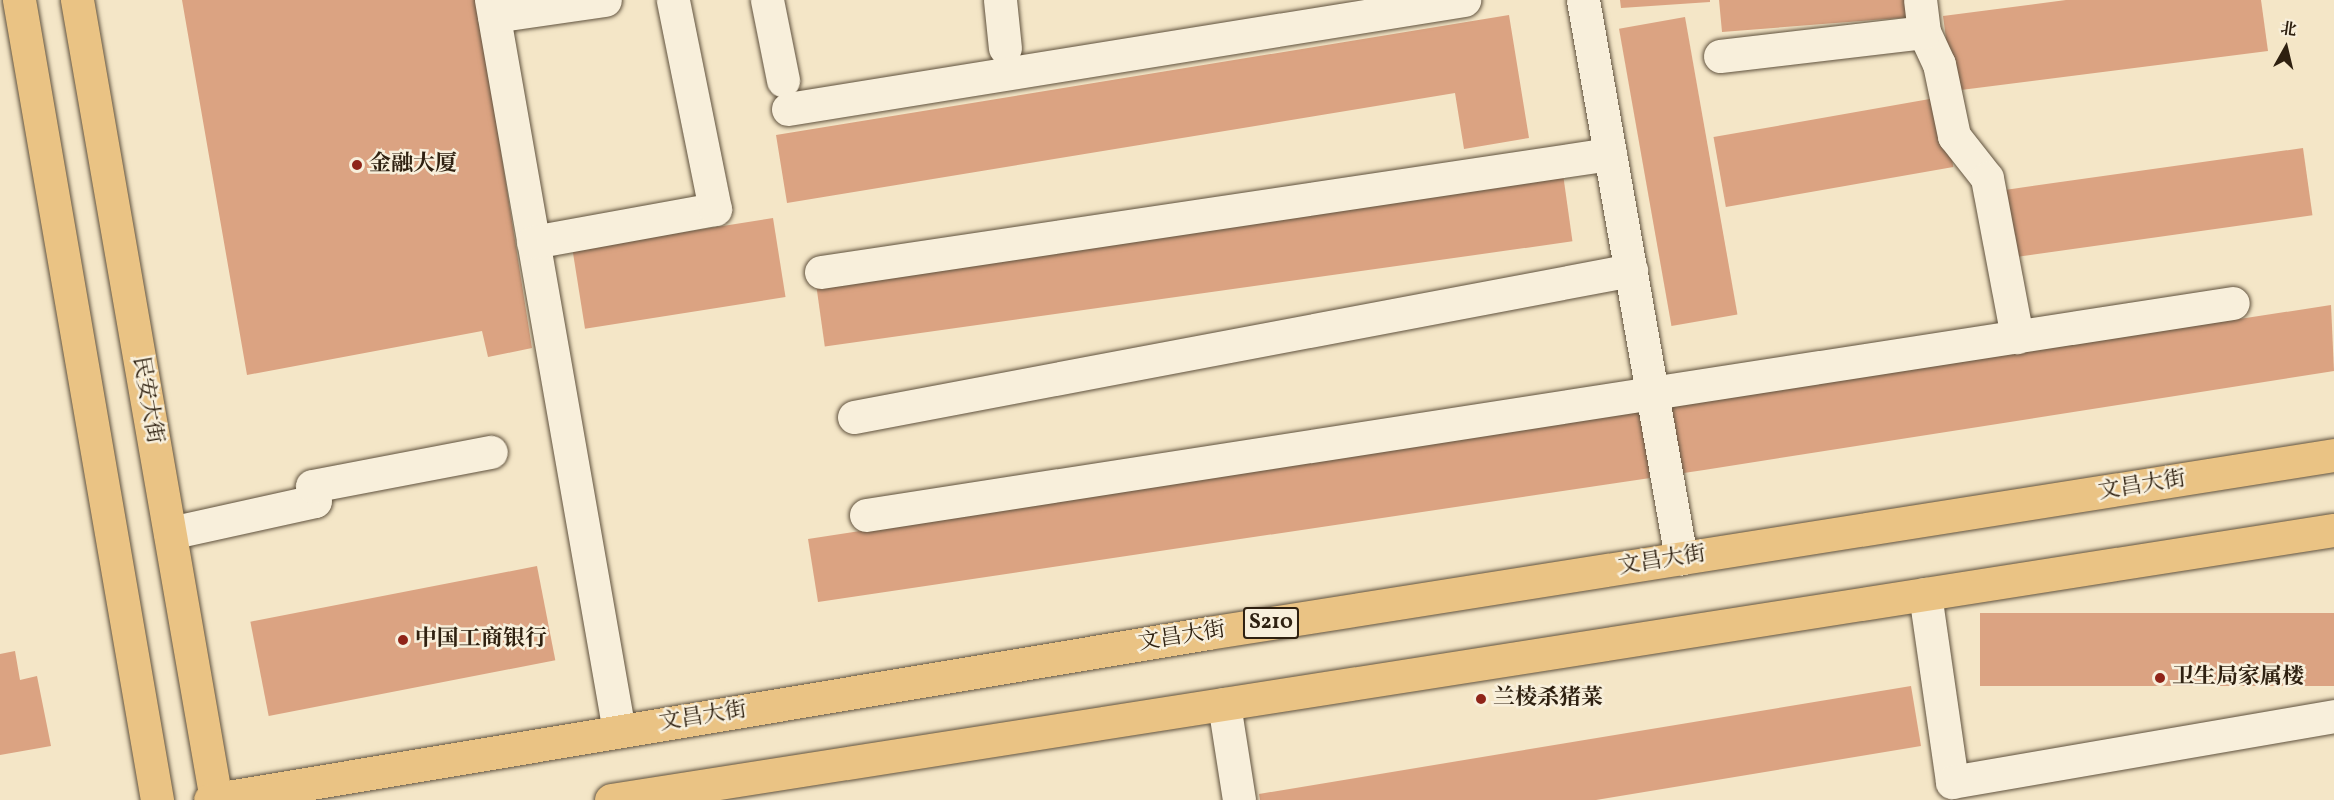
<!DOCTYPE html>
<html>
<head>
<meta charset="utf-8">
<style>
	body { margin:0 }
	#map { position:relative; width:2334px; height:800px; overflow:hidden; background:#f4e6c7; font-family:Vollkorn,"Noto Serif SC",serif }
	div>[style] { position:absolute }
	.building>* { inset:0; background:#dba382; transform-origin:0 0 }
	.roads { filter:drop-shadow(0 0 2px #60523e) drop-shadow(0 0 2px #60523e) }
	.minor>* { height:33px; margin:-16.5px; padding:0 16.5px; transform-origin:16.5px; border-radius:16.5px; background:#f8efdb }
	.major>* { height:33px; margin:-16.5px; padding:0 16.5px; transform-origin:16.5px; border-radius:16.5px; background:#eac384 }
	.dots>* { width:16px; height:16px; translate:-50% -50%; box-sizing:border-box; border:3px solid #f8efdb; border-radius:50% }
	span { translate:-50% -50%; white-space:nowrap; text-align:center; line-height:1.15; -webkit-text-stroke:5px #f8efdb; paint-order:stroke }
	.shield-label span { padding:2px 4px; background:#f8efdb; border:2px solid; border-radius:4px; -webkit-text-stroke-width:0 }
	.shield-label { font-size:21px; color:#2e2010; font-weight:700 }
	.poi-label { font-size:22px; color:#2e2010; font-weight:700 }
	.left { translate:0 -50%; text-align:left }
	.street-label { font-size:22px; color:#2e2010 }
	.north { position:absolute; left:2256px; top:18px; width:60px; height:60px; -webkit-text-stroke:4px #f8efdb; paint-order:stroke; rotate:8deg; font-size:16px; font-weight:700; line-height:24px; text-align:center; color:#2e2010 }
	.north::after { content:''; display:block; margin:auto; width:21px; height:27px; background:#2e2010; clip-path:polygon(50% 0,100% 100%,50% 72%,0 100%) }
</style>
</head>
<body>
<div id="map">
	<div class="building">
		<i style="clip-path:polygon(182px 0,477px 0,532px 348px,488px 357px,482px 331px,247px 375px)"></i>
		<i style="clip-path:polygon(1620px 0,1710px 0,1710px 2px,1621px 8px)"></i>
		<i style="clip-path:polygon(1719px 0,1910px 0,1912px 17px,1722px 32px)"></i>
		<i style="clip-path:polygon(2066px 0,2261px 0,2268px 51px,1953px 91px,1943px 16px)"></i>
		<i style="clip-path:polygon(1509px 15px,1529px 138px,1464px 149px,1455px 93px,787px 203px,776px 135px)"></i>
		<i style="left:1685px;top:17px;width:302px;height:67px;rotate:80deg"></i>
		<i style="left:1941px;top:97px;width:71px;height:231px;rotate:80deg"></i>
		<i style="left:2303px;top:148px;width:68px;height:301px;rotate:82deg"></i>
		<i style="left:1563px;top:174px;width:68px;height:755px;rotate:82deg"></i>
		<i style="left:773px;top:218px;width:80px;height:203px;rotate:81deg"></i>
		<i style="clip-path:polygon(2331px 305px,2334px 371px,1704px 470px,818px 602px,808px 539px)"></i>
		<i style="left:537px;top:566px;width:96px;height:292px;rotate:79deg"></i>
		<i style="left:2334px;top:613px;width:73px;height:354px;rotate:90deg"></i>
		<i style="clip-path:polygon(15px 651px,20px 680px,37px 676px,51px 746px,0 755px,0 654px)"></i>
		<i style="clip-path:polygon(1911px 686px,1921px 746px,1596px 800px,1260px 800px,1259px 794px)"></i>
	</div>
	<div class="roads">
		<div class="minor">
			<i style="left:491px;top:0;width:742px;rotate:80.07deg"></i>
			<i style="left:767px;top:0;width:82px;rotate:78.7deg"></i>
			<i style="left:1000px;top:0;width:48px;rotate:84.1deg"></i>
			<i style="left:1583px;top:0;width:567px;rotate:80.04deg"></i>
			<i style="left:494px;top:16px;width:112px;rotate:-8.2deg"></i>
			<i style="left:1924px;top:32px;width:35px;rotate:65deg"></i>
			<i style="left:1939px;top:64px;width:74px;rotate:78.2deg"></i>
			<i style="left:1954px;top:136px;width:53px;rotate:51.8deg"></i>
			<i style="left:1987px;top:178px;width:162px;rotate:79.3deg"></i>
			<i style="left:1720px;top:56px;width:205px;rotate:-6.7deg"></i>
			<i style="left:1924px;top:32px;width:32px;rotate:-97deg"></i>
			<i style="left:788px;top:109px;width:685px;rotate:-9.16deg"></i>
			<i style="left:533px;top:242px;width:185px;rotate:-10.3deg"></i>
			<i style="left:715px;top:209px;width:213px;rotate:-101.4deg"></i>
			<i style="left:821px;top:272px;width:798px;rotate:-8.51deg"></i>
			<i style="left:854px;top:417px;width:791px;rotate:-10.71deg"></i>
			<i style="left:866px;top:515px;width:1383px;rotate:-8.82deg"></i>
			<i style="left:170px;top:533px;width:148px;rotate:-12.4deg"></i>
			<i style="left:315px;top:501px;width:15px;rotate:-101deg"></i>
			<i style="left:312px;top:486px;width:182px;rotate:-10.8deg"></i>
			<i style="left:1925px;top:594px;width:190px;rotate:81.8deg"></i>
			<i style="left:1952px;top:782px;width:388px;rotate:-9.8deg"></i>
			<i style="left:1224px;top:704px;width:97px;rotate:81.1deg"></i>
		</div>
		<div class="major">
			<i style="left:19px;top:0;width:812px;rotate:80.21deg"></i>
			<i style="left:77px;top:0;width:812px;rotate:80.14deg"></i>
			<i style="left:210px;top:800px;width:1012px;rotate:-9.5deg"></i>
			<i style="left:1208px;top:633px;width:1140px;rotate:-8.98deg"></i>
			<i style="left:611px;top:800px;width:1744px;rotate:-8.91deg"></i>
		</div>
	</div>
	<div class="dots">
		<i style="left:357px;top:165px;background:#8f2418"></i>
		<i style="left:403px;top:640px;background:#8f2418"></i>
		<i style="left:2160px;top:678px;background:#8f2418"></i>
		<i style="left:1481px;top:699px;background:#8f2418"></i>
	</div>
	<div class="shield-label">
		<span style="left:1271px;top:623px">S210</span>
	</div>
	<div class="poi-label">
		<span class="left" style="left:369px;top:165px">金融大厦</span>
		<span class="left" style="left:415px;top:640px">中国工商银行</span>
		<span class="left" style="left:2172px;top:678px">卫生局家属楼</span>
		<span class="left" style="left:1493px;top:699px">兰棱杀猪菜</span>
	</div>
	<div class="street-label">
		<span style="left:147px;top:400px;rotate:80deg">民安大街</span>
		<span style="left:2142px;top:486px;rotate:-9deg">文昌大街</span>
		<span style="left:1662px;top:561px;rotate:-9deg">文昌大街</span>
		<span style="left:1182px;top:637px;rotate:-9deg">文昌大街</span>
		<span style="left:703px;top:717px;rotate:-9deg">文昌大街</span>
	</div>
	<div class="north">北</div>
</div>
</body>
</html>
